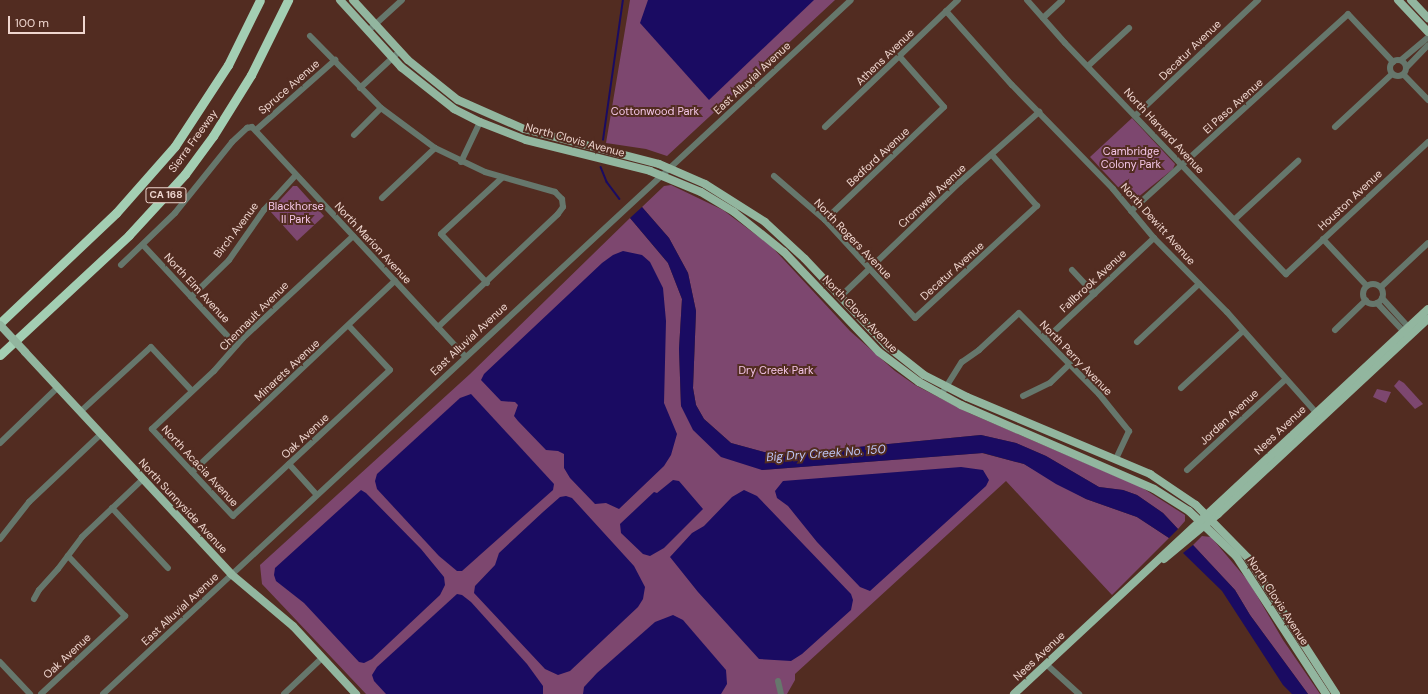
<!DOCTYPE html>
<html>
<head>
<meta charset="utf-8">
<style>
	body { margin:0 }
	#map { position:relative; width:1428px; height:694px; overflow:hidden; background:#522c21; font-family:"DM Sans",sans-serif }
	div>[style] { position:absolute }
	.green>* { inset:0; background:#7d476f }
	.water>* { inset:0; background:#1a0b62 }
	.stream>* { height:1.5px; margin:-0.75px; padding:0 0.75px; transform-origin:0.75px; border-radius:0.75px; background:#1a0b62 }
	.minor>* { height:6px; margin:-3px; padding:0 3px; transform-origin:3px; border-radius:3px; background:#66776c }
	.minor>.ring { margin:-3px; padding:0; box-sizing:content-box; background:none; border:6px solid #66776c; border-radius:50% }
	.major>* { height:8px; margin:-4px; padding:0 4px; transform-origin:4px; border-radius:4px; background:#92b69f }
	.highway>* { height:9px; margin:-4.5px; padding:0 4.5px; transform-origin:4.5px; border-radius:4.5px; background:#a3ceb3 }
	.major-bridge>* { height:8px; margin:-4px; padding:0 4px; transform-origin:4px; border-radius:4px; background:#92b69f }
	span { translate:-50% -50%; white-space:nowrap; text-align:center; line-height:1.15; -webkit-text-stroke:4px #522c21; paint-order:stroke }
	.shield-label span { padding:1px 3px; background:#522c21; border:1px solid; border-radius:3px; -webkit-text-stroke-width:0 }
	.shield-label { font-size:10px; color:#efd6cf; font-weight:700 }
	.street-label { font-size:11px; color:#efd6cf }
	.park-label { font-size:11px; color:#f4c5e6 }
	.water-label { font-size:12px; color:#bec6f6; font-style:italic }
	.scale { position:absolute; left:8px; top:16px; width:77px; height:18px; box-sizing:border-box; border:2px solid #efd6cf; border-top:0; padding-left:5px; font-size:12px; line-height:14px; white-space:nowrap; color:#efd6cf; -webkit-text-stroke:3px #522c21; paint-order:stroke }
</style>
</head>
<body>
<div id="map">
	<div class="green">
		<i style="clip-path:polygon(630px 0,835px 0,667px 156px,646px 149px,606px 143px)"></i>
		<i style="clip-path:polygon(1132px 118px,1175px 164px,1173px 169px,1132px 202px,1090px 157px)"></i>
		<i style="clip-path:polygon(671px 185px,723px 210px,771px 246px,850px 331px,895px 371px,915px 385px,969px 413px,1141px 487px,1185px 515px,1185px 521px,1178px 529px,1163px 513px,1137px 495px,1123px 490px,1099px 487px,1046px 456px,1016px 443px,981px 435px,796px 453px,764px 452px,731px 443px,704px 419px,696px 405px,693px 388px,696px 311px,688px 273px,669px 238px,642px 207px,664px 186px)"></i>
		<i style="clip-path:polygon(293px 186px,297px 186px,324px 216px,297px 241px,270px 211px)"></i>
		<i style="clip-path:polygon(630px 218px,668px 263px,682px 299px,679px 349px,681px 406px,762px 470px,982px 453px,1024px 464px,1086px 499px,1137px 517px,1169px 538px,1112px 595px,1006px 481px,795px 674px,795px 680px,787px 694px,366px 694px,262px 584px,260px 565px,470px 374px)"></i>
		<i style="clip-path:polygon(1399px 380px,1404px 383px,1423px 404px,1415px 409px,1394px 386px)"></i>
		<i style="clip-path:polygon(1377px 389px,1391px 392px,1386px 403px,1373px 397px)"></i>
		<i style="clip-path:polygon(1202px 536px,1211px 537px,1249px 582px,1283px 640px,1320px 694px,1308px 694px,1250px 615px,1235px 590px,1193px 545px)"></i>
	</div>
	<div class="water">
		<i style="clip-path:polygon(648px 0,814px 0,709px 100px,640px 23px)"></i>
		<i style="clip-path:polygon(642px 207px,669px 238px,688px 273px,696px 311px,693px 388px,696px 405px,704px 419px,731px 443px,764px 452px,796px 453px,981px 435px,1016px 443px,1046px 456px,1099px 487px,1123px 490px,1137px 495px,1163px 513px,1178px 529px,1169px 538px,1137px 517px,1086px 499px,1056px 484px,1024px 464px,983px 453px,762px 470px,721px 457px,693px 430px,681px 406px,679px 349px,682px 299px,668px 263px,630px 218px)"></i>
		<i style="clip-path:polygon(623px 251px,642px 255px,650px 262px,663px 288px,666px 321px,664px 403px,677px 434px,671px 455px,664px 466px,619px 509px,606px 503px,595px 504px,570px 478px,564px 468px,564px 454px,558px 451px,546px 450px,518px 421px,514px 416px,518px 405px,515px 402px,501px 401px,481px 380px,484px 374px,602px 263px,613px 255px)"></i>
		<i style="clip-path:polygon(471px 394px,554px 484px,553px 490px,462px 571px,457px 571px,439px 556px,377px 489px,375px 481px,377px 474px,460px 398px)"></i>
		<i style="clip-path:polygon(961px 467px,983px 470px,989px 480px,986px 486px,870px 591px,860px 587px,817px 542px,788px 506px,777px 498px,775px 491px,783px 481px)"></i>
		<i style="clip-path:polygon(673px 480px,679px 481px,703px 509px,664px 548px,650px 556px,643px 554px,621px 533px,620px 524px,654px 492px,657px 493px)"></i>
		<i style="clip-path:polygon(361px 490px,366px 493px,421px 549px,444px 577px,445px 585px,440px 595px,372px 659px,364px 663px,359px 662px,304px 603px,276px 581px,274px 575px,275px 568px)"></i>
		<i style="clip-path:polygon(744px 490px,757px 496px,851px 594px,853px 600px,851px 610px,802px 654px,791px 661px,759px 659px,698px 592px,670px 557px,692px 533px,704px 526px,732px 497px)"></i>
		<i style="clip-path:polygon(566px 496px,572px 498px,634px 566px,645px 587px,643px 599px,638px 607px,570px 671px,558px 675px,545px 669px,474px 593px,475px 586px,495px 565px,499px 553px,543px 512px,560px 497px)"></i>
		<i style="clip-path:polygon(1193px 545px,1235px 590px,1250px 615px,1308px 694px,1292px 694px,1283px 685px,1222px 591px,1183px 553px)"></i>
		<i style="clip-path:polygon(457px 594px,462px 595px,471px 602px,527px 664px,543px 686px,543px 694px,386px 694px,374px 681px,372px 675px,377px 667px)"></i>
		<i style="clip-path:polygon(673px 615px,683px 620px,726px 670px,727px 684px,721px 694px,583px 694px,584px 687px,597px 673px,655px 622px)"></i>
	</div>
	<div class="stream">
		<i style="left:603px;top:140px;width:141px;rotate:-81.9deg"></i>
		<i style="left:601px;top:167px;width:16px;rotate:68deg"></i>
		<i style="left:607px;top:182px;width:21px;rotate:53deg"></i>
	</div>
	<div class="minor">
		<i style="left:1027px;top:0;width:57px;rotate:48.5deg"></i>
		<i style="left:1065px;top:43px;width:320px;rotate:46.3deg"></i>
		<i style="left:1286px;top:274px;width:194px;rotate:-42.9deg"></i>
		<i style="left:946px;top:11px;width:99px;rotate:48.3deg"></i>
		<i style="left:1012px;top:85px;width:145px;rotate:45.8deg"></i>
		<i style="left:1113px;top:189px;width:64px;rotate:50.1deg"></i>
		<i style="left:1154px;top:238px;width:104px;rotate:45.4deg"></i>
		<i style="left:1227px;top:312px;width:139px;rotate:48.5deg"></i>
		<i style="left:1043px;top:18px;width:26px;rotate:-43deg"></i>
		<i style="left:368px;top:31px;width:46px;rotate:-42.4deg"></i>
		<i style="left:310px;top:36px;width:101px;rotate:45.4deg"></i>
		<i style="left:381px;top:108px;width:67px;rotate:36.5deg"></i>
		<i style="left:435px;top:148px;width:55px;rotate:25.6deg"></i>
		<i style="left:485px;top:172px;width:73px;rotate:15.9deg"></i>
		<i style="left:555px;top:192px;width:10px;rotate:45deg"></i>
		<i style="left:562px;top:199px;width:8px;rotate:83deg"></i>
		<i style="left:563px;top:207px;width:9px;rotate:126deg"></i>
		<i style="left:558px;top:214px;width:165px;rotate:136.7deg"></i>
		<i class="ring" style="left:1390px;top:60px;width:10px;height:10px"></i>
		<i style="left:1401px;top:60px;width:35px;rotate:-40deg"></i>
		<i style="left:1088px;top:66px;width:56px;rotate:-42.8deg"></i>
		<i style="left:1407px;top:67px;width:30px;rotate:-46deg"></i>
		<i style="left:1404px;top:75px;width:35px;rotate:46deg"></i>
		<i style="left:360px;top:88px;width:54px;rotate:-42.8deg"></i>
		<i style="left:1136px;top:115px;width:168px;rotate:-43.3deg"></i>
		<i style="left:825px;top:127px;width:184px;rotate:-43.7deg"></i>
		<i style="left:1335px;top:127px;width:78px;rotate:-42.9deg"></i>
		<i style="left:256px;top:130px;width:106px;rotate:-41.5deg"></i>
		<i style="left:354px;top:135px;width:38px;rotate:-45deg"></i>
		<i style="left:461px;top:162px;width:44px;rotate:-64.6deg"></i>
		<i style="left:774px;top:176px;width:67px;rotate:40.8deg"></i>
		<i style="left:825px;top:220px;width:133px;rotate:47.4deg"></i>
		<i style="left:915px;top:318px;width:166px;rotate:-42.6deg"></i>
		<i style="left:1037px;top:206px;width:68px;rotate:-131.4deg"></i>
		<i style="left:382px;top:198px;width:73px;rotate:-43.3deg"></i>
		<i style="left:1131px;top:211px;width:293px;rotate:-42.2deg"></i>
		<i style="left:1348px;top:14px;width:66px;rotate:46.8deg"></i>
		<i style="left:1235px;top:219px;width:86px;rotate:-42.6deg"></i>
		<i style="left:825px;top:220px;width:164px;rotate:-43.5deg"></i>
		<i style="left:944px;top:107px;width:67px;rotate:-131.3deg"></i>
		<i style="left:1323px;top:239px;width:64px;rotate:46.9deg"></i>
		<i style="left:143px;top:245px;width:137px;rotate:47.1deg"></i>
		<i style="left:121px;top:265px;width:75px;rotate:-43.9deg"></i>
		<i style="left:175px;top:213px;width:91px;rotate:-51.2deg"></i>
		<i style="left:232px;top:142px;width:21px;rotate:-43deg"></i>
		<i style="left:247px;top:128px;width:5px;rotate:-11deg"></i>
		<i style="left:252px;top:127px;width:313px;rotate:47.1deg"></i>
		<i style="left:1072px;top:270px;width:33px;rotate:47deg"></i>
		<i style="left:487px;top:283px;width:67px;rotate:-133.2deg"></i>
		<i style="left:441px;top:234px;width:83px;rotate:-42.6deg"></i>
		<i class="ring" style="left:1363px;top:284px;width:14px;height:14px"></i>
		<i style="left:1381px;top:287px;width:64px;rotate:-43.1deg"></i>
		<i style="left:191px;top:297px;width:53px;rotate:-44.2deg"></i>
		<i style="left:229px;top:260px;width:61px;rotate:-55deg"></i>
		<i style="left:264px;top:210px;width:47px;rotate:-47.6deg"></i>
		<i style="left:840px;top:297px;width:166px;rotate:-43.8deg"></i>
		<i style="left:960px;top:182px;width:106px;rotate:-41.5deg"></i>
		<i style="left:1382px;top:298px;width:43px;rotate:47.8deg"></i>
		<i style="left:1377px;top:303px;width:42px;rotate:46.9deg"></i>
		<i style="left:349px;top:326px;width:60px;rotate:47deg"></i>
		<i style="left:390px;top:370px;width:214px;rotate:137.1deg"></i>
		<i style="left:233px;top:516px;width:119px;rotate:-133deg"></i>
		<i style="left:152px;top:429px;width:85px;rotate:-43.1deg"></i>
		<i style="left:214px;top:371px;width:44px;rotate:-48.7deg"></i>
		<i style="left:243px;top:338px;width:150px;rotate:-42.8deg"></i>
		<i style="left:1335px;top:330px;width:43px;rotate:-44.1deg"></i>
		<i style="left:1046px;top:339px;width:148px;rotate:-43.1deg"></i>
		<i style="left:1137px;top:342px;width:85px;rotate:-43.1deg"></i>
		<i style="left:1181px;top:388px;width:84px;rotate:-42.6deg"></i>
		<i style="left:941px;top:395px;width:39px;rotate:-58deg"></i>
		<i style="left:962px;top:362px;width:21px;rotate:-35deg"></i>
		<i style="left:979px;top:350px;width:54px;rotate:-42.8deg"></i>
		<i style="left:1019px;top:313px;width:114px;rotate:45.4deg"></i>
		<i style="left:1099px;top:394px;width:48px;rotate:51deg"></i>
		<i style="left:1129px;top:431px;width:31px;rotate:115deg"></i>
		<i style="left:1023px;top:396px;width:30px;rotate:-26deg"></i>
		<i style="left:1050px;top:383px;width:28px;rotate:-44deg"></i>
		<i style="left:80px;top:412px;width:96px;rotate:-42.5deg"></i>
		<i style="left:151px;top:347px;width:60px;rotate:47deg"></i>
		<i style="left:0;top:443px;width:81px;rotate:-44deg"></i>
		<i style="left:289px;top:464px;width:40px;rotate:48deg"></i>
		<i style="left:1187px;top:470px;width:134px;rotate:-42.6deg"></i>
		<i style="left:192px;top:472px;width:279px;rotate:-43.3deg"></i>
		<i style="left:112px;top:508px;width:82px;rotate:47deg"></i>
		<i style="left:0;top:539px;width:47px;rotate:-51.9deg"></i>
		<i style="left:29px;top:502px;width:99px;rotate:-43.4deg"></i>
		<i style="left:34px;top:599px;width:10px;rotate:-61deg"></i>
		<i style="left:39px;top:590px;width:28px;rotate:-48deg"></i>
		<i style="left:58px;top:569px;width:40px;rotate:-53deg"></i>
		<i style="left:82px;top:537px;width:84px;rotate:-43.6deg"></i>
		<i style="left:0;top:662px;width:44px;rotate:46.8deg"></i>
		<i style="left:1046px;top:664px;width:45px;rotate:42.3deg"></i>
		<i style="left:778px;top:681px;width:13px;rotate:77deg"></i>
		<i style="left:41px;top:694px;width:115px;rotate:-42.9deg"></i>
		<i style="left:125px;top:616px;width:83px;rotate:-133.5deg"></i>
		<i style="left:103px;top:694px;width:1020px;rotate:-42.86deg"></i>
		<i style="left:284px;top:694px;width:52px;rotate:-43.5deg"></i>
	</div>
	<div class="major">
		<i style="left:340px;top:0;width:91px;rotate:47.7deg"></i>
		<i style="left:401px;top:67px;width:68px;rotate:38.4deg"></i>
		<i style="left:454px;top:109px;width:29px;rotate:27deg"></i>
		<i style="left:480px;top:122px;width:49px;rotate:21.4deg"></i>
		<i style="left:526px;top:140px;width:128px;rotate:14deg"></i>
		<i style="left:650px;top:171px;width:55px;rotate:22.4deg"></i>
		<i style="left:701px;top:192px;width:39px;rotate:31deg"></i>
		<i style="left:734px;top:212px;width:64px;rotate:38.7deg"></i>
		<i style="left:784px;top:252px;width:138px;rotate:46.5deg"></i>
		<i style="left:879px;top:352px;width:50px;rotate:36.9deg"></i>
		<i style="left:919px;top:382px;width:48px;rotate:28.7deg"></i>
		<i style="left:961px;top:405px;width:210px;rotate:23.5deg"></i>
		<i style="left:1154px;top:489px;width:41px;rotate:32.2deg"></i>
		<i style="left:1189px;top:511px;width:65px;rotate:43.8deg"></i>
		<i style="left:1236px;top:556px;width:165px;rotate:56.9deg"></i>
		<i style="left:353px;top:0;width:81px;rotate:47.5deg"></i>
		<i style="left:408px;top:60px;width:64px;rotate:38.7deg"></i>
		<i style="left:458px;top:100px;width:72px;rotate:23.7deg"></i>
		<i style="left:524px;top:129px;width:139px;rotate:14.5deg"></i>
		<i style="left:659px;top:164px;width:50px;rotate:23.5deg"></i>
		<i style="left:705px;top:184px;width:71px;rotate:32.3deg"></i>
		<i style="left:765px;top:222px;width:54px;rotate:42.8deg"></i>
		<i style="left:805px;top:259px;width:118px;rotate:46.7deg"></i>
		<i style="left:886px;top:345px;width:48px;rotate:38.3deg"></i>
		<i style="left:924px;top:375px;width:48px;rotate:27.1deg"></i>
		<i style="left:967px;top:397px;width:199px;rotate:22.8deg"></i>
		<i style="left:1150px;top:474px;width:55px;rotate:34deg"></i>
		<i style="left:1196px;top:505px;width:74px;rotate:45.5deg"></i>
		<i style="left:1248px;top:558px;width:162px;rotate:57.1deg"></i>
		<i style="left:1398px;top:0;width:44px;rotate:46.8deg"></i>
		<i style="left:1411px;top:0;width:25px;rotate:47deg"></i>
		<i style="left:25px;top:352px;width:303px;rotate:47.1deg"></i>
		<i style="left:231px;top:574px;width:81px;rotate:40deg"></i>
		<i style="left:293px;top:626px;width:93px;rotate:47.2deg"></i>
		<i style="left:1164px;top:559px;width:70px;rotate:-39.8deg"></i>
		<i style="left:1218px;top:514px;width:287px;rotate:-42.9deg"></i>
		<i style="left:1014px;top:694px;width:565px;rotate:-42.92deg"></i>
	</div>
	<div class="highway">
		<i style="left:0;top:323px;width:160px;rotate:-43.5deg"></i>
		<i style="left:116px;top:213px;width:89px;rotate:-48.6deg"></i>
		<i style="left:175px;top:146px;width:97px;rotate:-56.8deg"></i>
		<i style="left:228px;top:65px;width:72px;rotate:-63.8deg"></i>
		<i style="left:0;top:355px;width:176px;rotate:-42.9deg"></i>
		<i style="left:129px;top:235px;width:83px;rotate:-47.4deg"></i>
		<i style="left:185px;top:174px;width:47px;rotate:-53.6deg"></i>
		<i style="left:213px;top:136px;width:72px;rotate:-58.1deg"></i>
		<i style="left:251px;top:75px;width:84px;rotate:-63.7deg"></i>
	</div>
	<div class="major-bridge">
		<i style="left:0;top:325px;width:37px;rotate:47deg"></i>
	</div>
	<div class="shield-label">
		<span style="left:166px;top:195px">CA 168</span>
	</div>
	<div class="street-label">
		<span style="left:1190px;top:50px;rotate:-44deg">Decatur Avenue</span>
		<span style="left:885px;top:57px;rotate:-44deg">Athens Avenue</span>
		<span style="left:752px;top:78px;rotate:-43deg">East Alluvial Avenue</span>
		<span style="left:289px;top:87px;rotate:-41deg">Spruce Avenue</span>
		<span style="left:1233px;top:106px;rotate:-42deg">El Paso Avenue</span>
		<span style="left:1164px;top:131px;rotate:47deg">North Harvard Avenue</span>
		<span style="left:575px;top:140px;rotate:15deg">North Clovis Avenue</span>
		<span style="left:193px;top:141px;rotate:-54deg">Sierra Freeway</span>
		<span style="left:878px;top:157px;rotate:-43deg">Bedford Avenue</span>
		<span style="left:932px;top:196px;rotate:-43deg">Cromwell Avenue</span>
		<span style="left:1350px;top:200px;rotate:-43deg">Houston Avenue</span>
		<span style="left:1158px;top:224px;rotate:48deg">North Dewitt Avenue</span>
		<span style="left:236px;top:230px;rotate:-53deg">Birch Avenue</span>
		<span style="left:853px;top:239px;rotate:46deg">North Rogers Avenue</span>
		<span style="left:373px;top:243px;rotate:47deg">North Marion Avenue</span>
		<span style="left:952px;top:271px;rotate:-42deg">Decatur Avenue</span>
		<span style="left:1093px;top:281px;rotate:-43deg">Fallbrook Avenue</span>
		<span style="left:197px;top:288px;rotate:47deg">North Elm Avenue</span>
		<span style="left:860px;top:314px;rotate:46deg">North Clovis Avenue</span>
		<span style="left:254px;top:316px;rotate:-45deg">Chennault Avenue</span>
		<span style="left:469px;top:339px;rotate:-43deg">East Alluvial Avenue</span>
		<span style="left:1076px;top:358px;rotate:46deg">North Perry Avenue</span>
		<span style="left:287px;top:370px;rotate:-43deg">Minarets Avenue</span>
		<span style="left:1229px;top:417px;rotate:-43deg">Jordan Avenue</span>
		<span style="left:1280px;top:430px;rotate:-43deg">Nees Avenue</span>
		<span style="left:305px;top:436px;rotate:-43deg">Oak Avenue</span>
		<span style="left:200px;top:466px;rotate:47deg">North Acacia Avenue</span>
		<span style="left:183px;top:506px;rotate:47deg">North Sunnyside Avenue</span>
		<span style="left:1278px;top:601px;rotate:57deg">North Clovis Avenue</span>
		<span style="left:180px;top:609px;rotate:-43deg">East Alluvial Avenue</span>
		<span style="left:67px;top:656px;rotate:-43deg">Oak Avenue</span>
		<span style="left:1039px;top:656px;rotate:-43deg">Nees Avenue</span>
	</div>
	<div class="park-label">
		<span style="left:655px;top:111px">Cottonwood Park</span>
		<span style="left:1131px;top:158px">Cambridge<br>Colony Park</span>
		<span style="left:296px;top:213px">Blackhorse<br>II Park</span>
		<span style="left:776px;top:370px">Dry Creek Park</span>
	</div>
	<div class="water-label">
		<span style="left:826px;top:454px;rotate:-4deg">Big Dry Creek No. 150</span>
	</div>
	<div class="scale">100 m</div>
</div>
</body>
</html>
